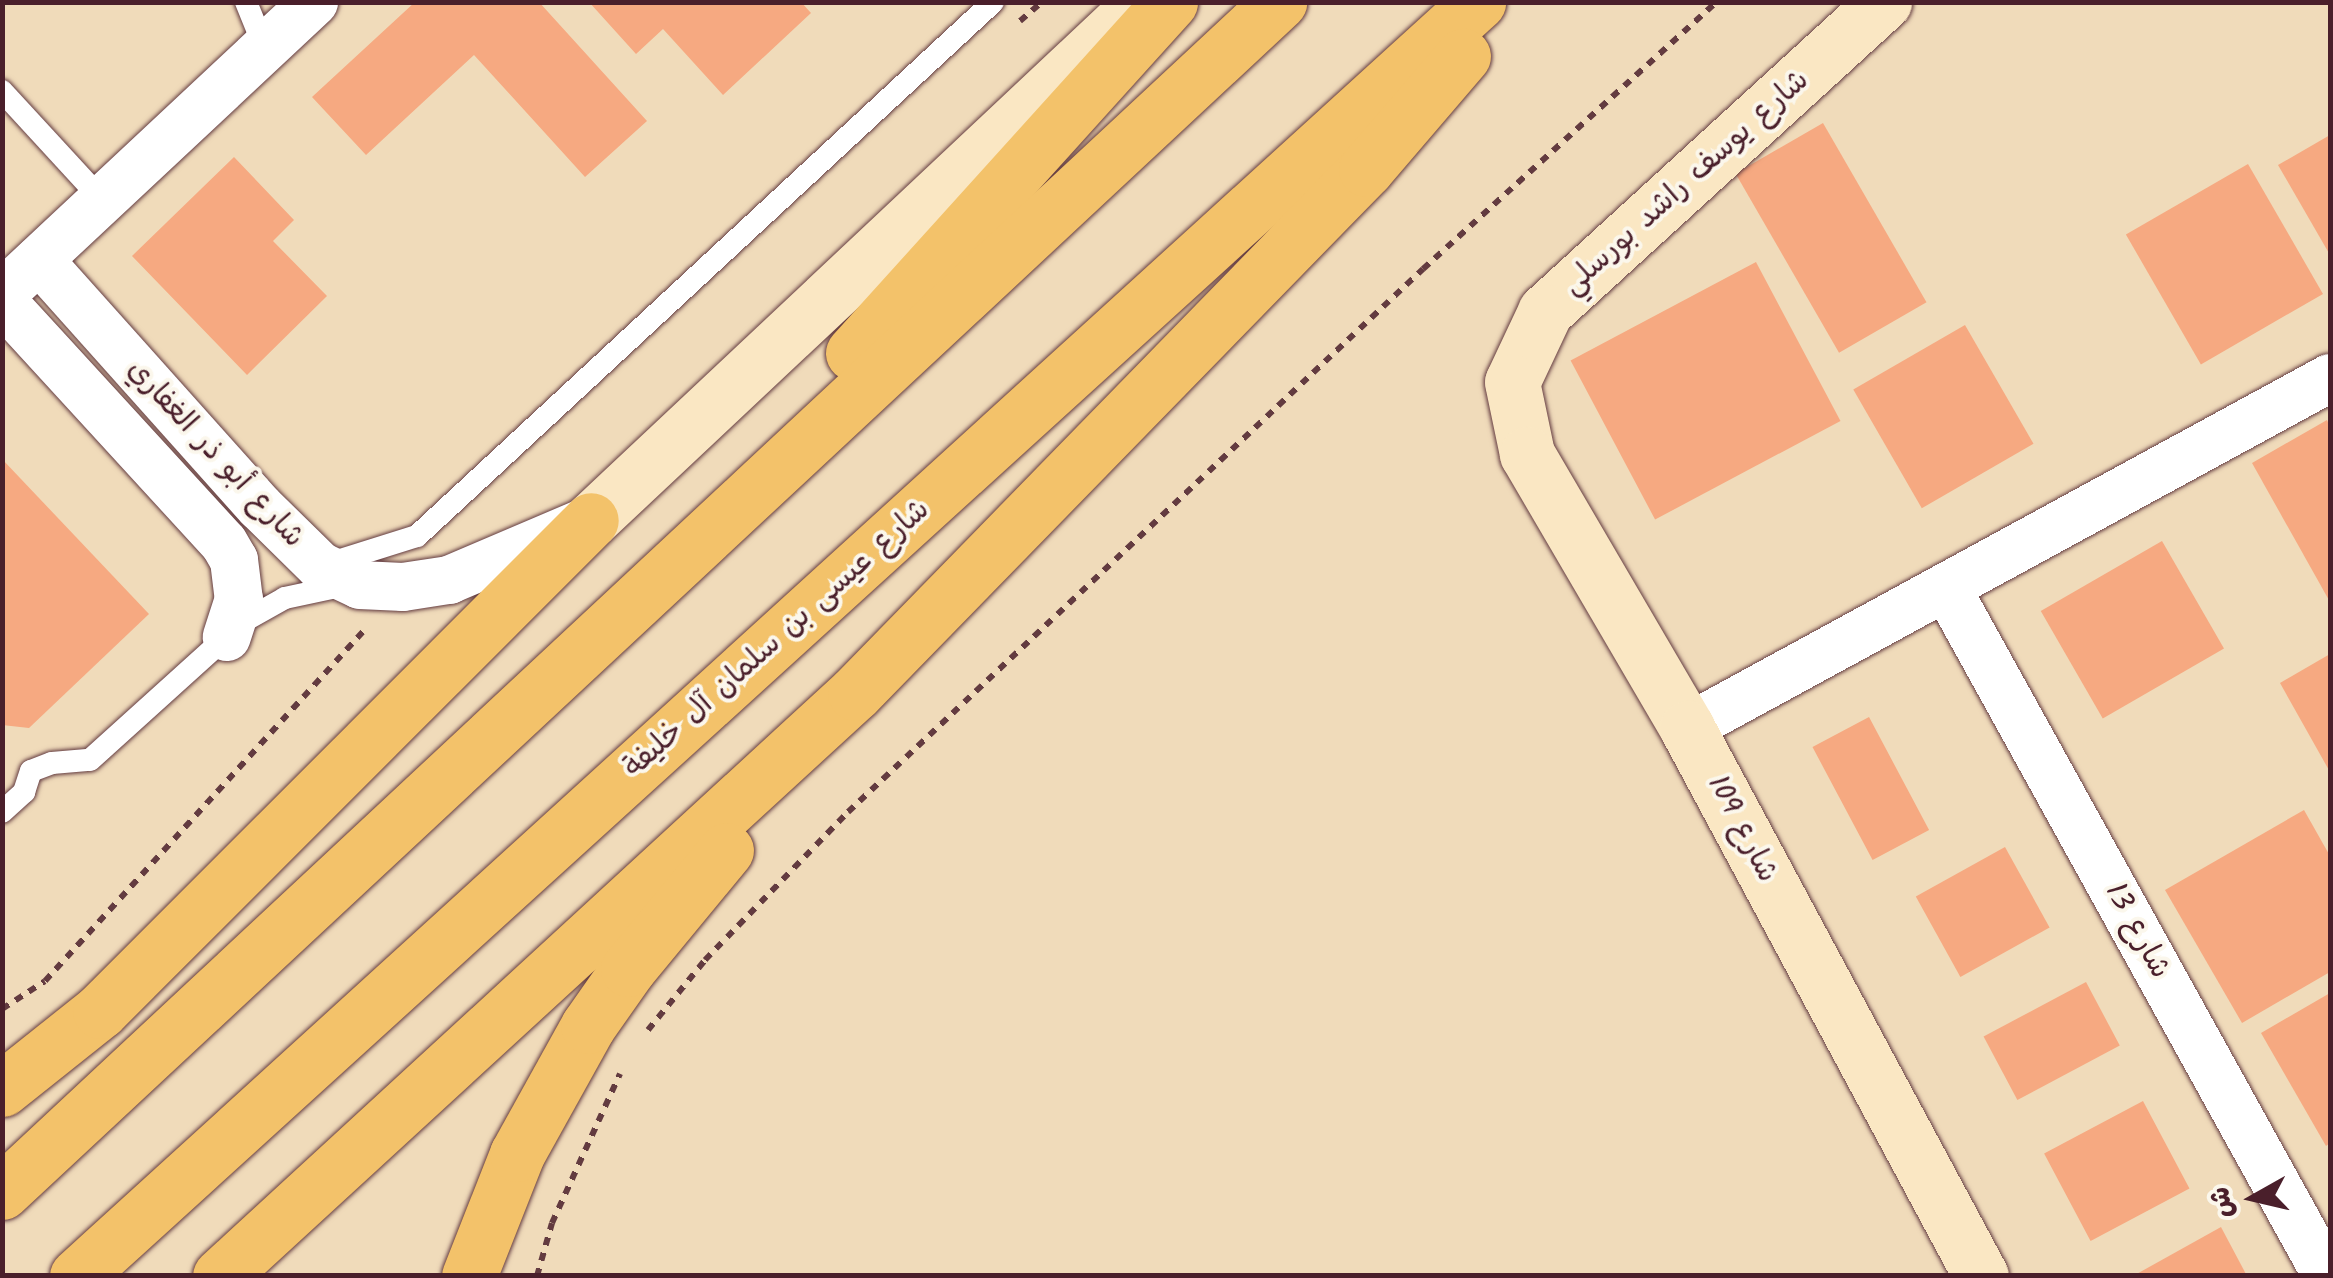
<!DOCTYPE html>
<html>
<head>
<meta charset="utf-8">
<style>
	body { margin:0 }
	#map { position:relative; width:2333px; height:1278px; overflow:hidden; background:#f0dbba; font-family:Kalam,"Playpen Sans Arabic",sans-serif }
	div>[style] { position:absolute }
	.building>* { inset:0; background:#f6a981; transform-origin:0 0 }
	.path>* { height:6px; margin-top:-3px; transform-origin:0; background:repeating-linear-gradient(90deg,#633b40 0 8px,transparent 0 16px) }
	.roads { filter:drop-shadow(0 0 2px #633b40) drop-shadow(0 0 2px #633b40) }
	.lane>* { height:22px; margin:-11px; padding:0 11px; transform-origin:11px; border-radius:11px; background:#fff }
	.street>* { height:48px; margin:-24px; padding:0 24px; transform-origin:24px; border-radius:24px; background:#fff }
	.secondary>* { height:55px; margin:-27.5px; padding:0 27.5px; transform-origin:27.5px; border-radius:27.5px; background:#fae7c3 }
	.highway>* { height:55px; margin:-27.5px; padding:0 27.5px; transform-origin:27.5px; border-radius:27.5px; background:#f3c26a }
	span { translate:-50% -50%; white-space:nowrap; text-align:center; line-height:1.15; -webkit-text-stroke:8px #fbf7ec; paint-order:stroke }
	.street-label { font-size:30px; color:#4a1f2b }
	.frame { position:absolute; inset:0; border:5px solid #4a1f2b; pointer-events:none }
	.north { position:absolute; left:2203px; top:1148px; width:100px; height:100px; -webkit-text-stroke:8px #fbf7ec; paint-order:stroke; rotate:262deg; font-size:28px; font-weight:700; line-height:40px; text-align:center; color:#4a1f2b }
	.north::after { content:''; display:block; margin:auto; width:35px; height:45px; background:#4a1f2b; clip-path:polygon(50% 0,100% 100%,50% 72%,0 100%) }
</style>
</head>
<body>
<div id="map">
	<div class="building">
		<i style="clip-path:polygon(415px 2px,539px 2px,647px 121px,585px 177px,474px 55px,366px 155px,312px 97px)"></i>
		<i style="clip-path:polygon(589px 2px,801px 2px,811px 13px,723px 95px,663px 29px,636px 54px)"></i>
		<i style="left:1823px;top:123px;width:207px;height:101px;rotate:60deg"></i>
		<i style="clip-path:polygon(2330px 135px,2330px 255px,2278px 165px)"></i>
		<i style="clip-path:polygon(234px 157px,294px 220px,273px 241px,327px 296px,247px 375px,132px 256px)"></i>
		<i style="left:2248px;top:164px;width:150px;height:141px;rotate:60deg"></i>
		<i style="left:1756px;top:262px;width:180px;height:210px;rotate:62deg"></i>
		<i style="left:1965px;top:325px;width:137px;height:129px;rotate:60deg"></i>
		<i style="clip-path:polygon(2327px 420px,2330px 427px,2330px 602px,2252px 463px)"></i>
		<i style="clip-path:polygon(2px 459px,149px 614px,29px 728px,2px 725px)"></i>
		<i style="left:2162px;top:541px;width:124px;height:140px;rotate:60deg"></i>
		<i style="clip-path:polygon(2330px 654px,2330px 772px,2280px 683px)"></i>
		<i style="left:1869px;top:717px;width:128px;height:64px;rotate:62deg"></i>
		<i style="clip-path:polygon(2304px 810px,2330px 856px,2330px 972px,2242px 1023px,2165px 890px)"></i>
		<i style="left:2005px;top:847px;width:92px;height:102px;rotate:61deg"></i>
		<i style="left:2086px;top:982px;width:72px;height:116px;rotate:62deg"></i>
		<i style="clip-path:polygon(2330px 993px,2330px 1143px,2326px 1146px,2261px 1033px)"></i>
		<i style="left:2143px;top:1101px;width:99px;height:112px;rotate:62deg"></i>
		<i style="clip-path:polygon(2221px 1227px,2247px 1276px,2133px 1276px)"></i>
	</div>
	<div class="path">
		<i style="left:1020px;top:21px;width:29px;rotate:-41deg"></i>
		<i style="left:2px;top:1009px;width:51px;rotate:-33.1deg"></i>
		<i style="left:45px;top:981px;width:477px;rotate:-47.7deg"></i>
		<i style="left:648px;top:1030px;width:90px;rotate:-50.8deg"></i>
		<i style="left:705px;top:960px;width:206px;rotate:-46deg"></i>
		<i style="left:848px;top:812px;width:791px;rotate:-43.36deg"></i>
		<i style="left:1423px;top:269px;width:396px;rotate:-42.3deg"></i>
		<i style="left:537px;top:1276px;width:55px;rotate:-74.2deg"></i>
		<i style="left:552px;top:1223px;width:164px;rotate:-65.5deg"></i>
	</div>
	<div class="roads">
		<div class="lane">
			<i style="left:246px;top:2px;width:51px;rotate:68deg"></i>
			<i style="left:2px;top:91px;width:149px;rotate:47.4deg"></i>
			<i style="left:328px;top:564px;width:93px;rotate:-17.5deg"></i>
			<i style="left:417px;top:536px;width:785px;rotate:-42.83deg"></i>
			<i style="left:2px;top:812px;width:30px;rotate:-42deg"></i>
			<i style="left:24px;top:792px;width:22px;rotate:-72deg"></i>
			<i style="left:31px;top:771px;width:22px;rotate:-21deg"></i>
			<i style="left:52px;top:763px;width:38px;rotate:-5deg"></i>
			<i style="left:90px;top:760px;width:207px;rotate:-42.1deg"></i>
			<i style="left:244px;top:621px;width:47px;rotate:-29.3deg"></i>
			<i style="left:285px;top:598px;width:57px;rotate:-12.1deg"></i>
		</div>
		<div class="street">
			<i style="left:39px;top:260px;width:331px;rotate:48.2deg"></i>
			<i style="left:260px;top:507px;width:84px;rotate:44.5deg"></i>
			<i style="left:320px;top:566px;width:44px;rotate:25.4deg"></i>
			<i style="left:360px;top:585px;width:43px;rotate:2.7deg"></i>
			<i style="left:403px;top:587px;width:47px;rotate:-8.7deg"></i>
			<i style="left:449px;top:580px;width:146px;rotate:-23deg"></i>
			<i style="left:17px;top:280px;width:407px;rotate:-43.1deg"></i>
			<i style="left:2px;top:301px;width:328px;rotate:47.5deg"></i>
			<i style="left:224px;top:543px;width:20px;rotate:60deg"></i>
			<i style="left:234px;top:560px;width:39px;rotate:83deg"></i>
			<i style="left:239px;top:599px;width:40px;rotate:108deg"></i>
			<i style="left:1946px;top:587px;width:787px;rotate:61.06deg"></i>
			<i style="left:1687px;top:728px;width:732px;rotate:-28.56deg"></i>
		</div>
		<div class="secondary">
			<i style="left:1884px;top:2px;width:459px;rotate:137.6deg"></i>
			<i style="left:1545px;top:312px;width:77px;rotate:115.2deg"></i>
			<i style="left:1512px;top:382px;width:74px;rotate:78.2deg"></i>
			<i style="left:1527px;top:454px;width:317px;rotate:59.7deg"></i>
			<i style="left:1687px;top:728px;width:622px;rotate:61.79deg"></i>
			<i style="left:591px;top:520px;width:748px;rotate:-43.21deg"></i>
		</div>
		<div class="highway">
			<i style="left:853px;top:353px;width:473px;rotate:-47.9deg"></i>
			<i style="left:2px;top:1089px;width:125px;rotate:-38.5deg"></i>
			<i style="left:100px;top:1011px;width:694px;rotate:-45deg"></i>
			<i style="left:2px;top:1192px;width:1746px;rotate:-42.98deg"></i>
			<i style="left:77px;top:1276px;width:1894px;rotate:-42.28deg"></i>
			<i style="left:220px;top:1276px;width:862px;rotate:-42.56deg"></i>
			<i style="left:855px;top:693px;width:732px;rotate:-45.72deg"></i>
			<i style="left:1366px;top:169px;width:149px;rotate:-49.4deg"></i>
			<i style="left:469px;top:1276px;width:131px;rotate:-68.5deg"></i>
			<i style="left:517px;top:1154px;width:146px;rotate:-61deg"></i>
			<i style="left:588px;top:1026px;width:70px;rotate:-54.9deg"></i>
			<i style="left:628px;top:969px;width:154px;rotate:-50.5deg"></i>
		</div>
	</div>
	<div class="street-label">
		<span style="left:1686px;top:183px;rotate:-42deg">شارع يوسف راشد بورسلي</span>
		<span style="left:215px;top:454px;rotate:47deg">شارع أبو ذر الغفاري</span>
		<span style="left:777px;top:639px;rotate:-42deg">شارع عيسى بن سلمان آل خليفة</span>
		<span style="left:1742px;top:829px;rotate:62deg">شارع 109</span>
		<span style="left:2137px;top:931px;rotate:61deg">شارع 13</span>
	</div>
	<div class="frame"></div>
	<div class="north">ش</div>
</div>
</body>
</html>
